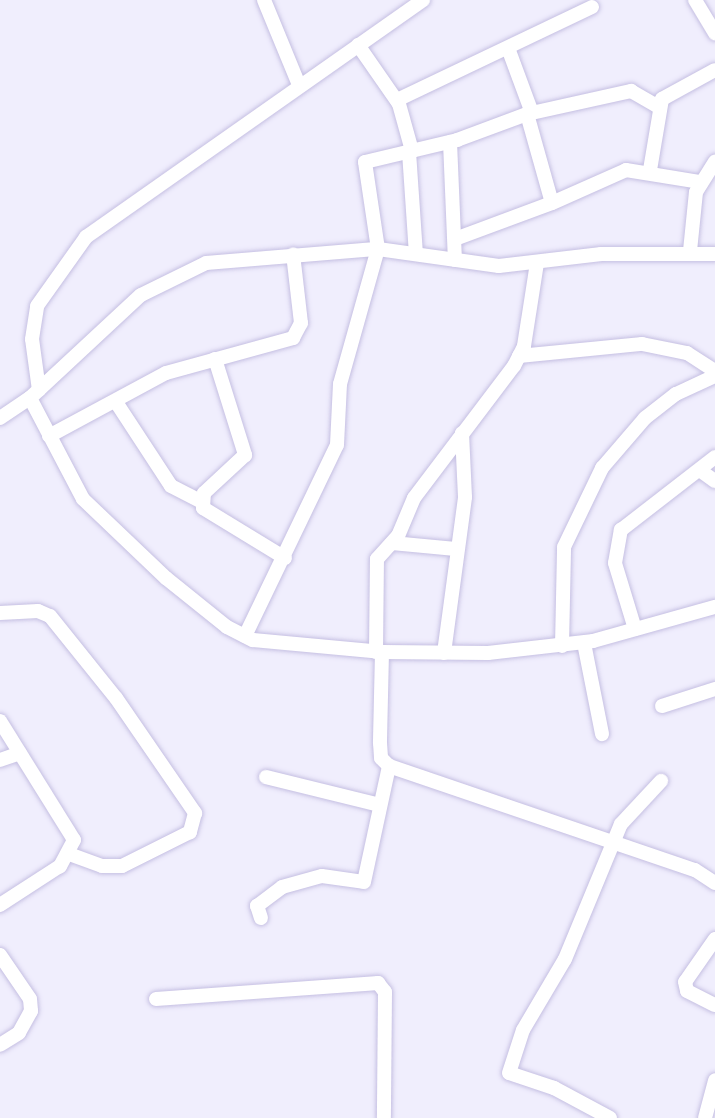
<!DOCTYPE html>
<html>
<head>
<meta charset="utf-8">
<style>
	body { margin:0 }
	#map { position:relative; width:715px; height:1118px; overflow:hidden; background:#f0eefd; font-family:"Work Sans",sans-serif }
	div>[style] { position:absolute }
	.roads { filter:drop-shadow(0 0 2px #c5bfe2) drop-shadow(0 0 2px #c5bfe2) }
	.minor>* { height:14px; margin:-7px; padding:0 7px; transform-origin:7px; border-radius:7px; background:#fff }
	span { translate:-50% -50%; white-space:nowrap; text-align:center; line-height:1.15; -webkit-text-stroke:4.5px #f0eefd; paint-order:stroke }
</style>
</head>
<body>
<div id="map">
	<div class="roads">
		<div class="minor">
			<i style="left:264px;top:0;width:92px;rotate:67.6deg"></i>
			<i style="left:695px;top:0;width:39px;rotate:59deg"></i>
			<i style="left:358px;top:45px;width:72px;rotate:55.2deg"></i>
			<i style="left:399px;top:104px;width:49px;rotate:74.5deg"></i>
			<i style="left:508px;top:48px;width:69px;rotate:69.7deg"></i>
			<i style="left:397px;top:100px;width:216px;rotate:-25.5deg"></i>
			<i style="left:527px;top:114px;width:92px;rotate:74.3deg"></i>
			<i style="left:552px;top:203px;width:81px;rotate:-24deg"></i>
			<i style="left:626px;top:170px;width:74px;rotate:9.3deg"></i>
			<i style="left:450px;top:142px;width:118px;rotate:87.6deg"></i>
			<i style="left:409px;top:152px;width:102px;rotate:86.1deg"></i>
			<i style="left:650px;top:170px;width:72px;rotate:-80.4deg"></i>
			<i style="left:662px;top:99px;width:60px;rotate:-28.7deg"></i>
			<i style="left:455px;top:239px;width:103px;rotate:-20.4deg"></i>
			<i style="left:690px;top:251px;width:59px;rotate:-84.2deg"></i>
			<i style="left:696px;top:192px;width:36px;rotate:-58deg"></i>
			<i style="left:519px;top:356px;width:124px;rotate:-5.6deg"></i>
			<i style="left:642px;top:344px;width:46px;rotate:11.3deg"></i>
			<i style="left:687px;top:353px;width:33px;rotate:33deg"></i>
			<i style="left:215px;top:359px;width:101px;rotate:72.6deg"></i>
			<i style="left:245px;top:455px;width:56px;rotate:137.2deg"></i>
			<i style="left:204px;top:493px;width:15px;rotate:94deg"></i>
			<i style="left:203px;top:508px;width:96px;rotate:31.4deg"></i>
			<i style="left:39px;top:390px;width:51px;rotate:-97.8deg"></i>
			<i style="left:32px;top:339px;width:33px;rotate:-81deg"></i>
			<i style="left:37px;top:306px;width:85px;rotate:-54.6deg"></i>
			<i style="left:86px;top:237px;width:412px;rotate:-35.1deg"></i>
			<i style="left:30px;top:398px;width:114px;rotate:62.3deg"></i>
			<i style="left:83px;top:499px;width:115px;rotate:43.6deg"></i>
			<i style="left:166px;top:578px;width:78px;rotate:38.8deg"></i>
			<i style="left:227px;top:627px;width:29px;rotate:27deg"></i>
			<i style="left:253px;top:640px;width:130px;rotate:5.3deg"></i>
			<i style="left:382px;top:652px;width:106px;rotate:0.5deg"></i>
			<i style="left:488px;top:653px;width:106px;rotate:-6.5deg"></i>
			<i style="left:593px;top:641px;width:127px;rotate:-15.6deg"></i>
			<i style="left:116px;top:402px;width:100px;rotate:56.8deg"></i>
			<i style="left:171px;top:486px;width:35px;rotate:27deg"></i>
			<i style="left:0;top:418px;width:36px;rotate:-34deg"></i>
			<i style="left:30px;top:398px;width:151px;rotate:-42.9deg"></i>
			<i style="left:141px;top:295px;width:72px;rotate:-26.2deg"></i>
			<i style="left:206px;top:263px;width:173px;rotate:-4.7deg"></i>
			<i style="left:378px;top:249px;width:122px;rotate:8deg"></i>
			<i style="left:499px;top:266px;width:103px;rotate:-6.7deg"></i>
			<i style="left:601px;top:254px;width:114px"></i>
			<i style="left:49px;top:436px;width:133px;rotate:-28.3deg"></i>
			<i style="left:166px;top:373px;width:132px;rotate:-15.4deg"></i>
			<i style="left:293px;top:338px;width:17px;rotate:-62deg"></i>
			<i style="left:301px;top:323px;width:69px;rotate:-96.6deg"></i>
			<i style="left:701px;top:471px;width:17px;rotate:36deg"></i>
			<i style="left:392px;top:543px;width:64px;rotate:5.4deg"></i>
			<i style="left:0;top:613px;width:38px;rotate:-3deg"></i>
			<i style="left:38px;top:611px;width:13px;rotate:23deg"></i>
			<i style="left:50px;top:616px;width:105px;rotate:51.2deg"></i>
			<i style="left:116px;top:698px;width:140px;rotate:55.5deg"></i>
			<i style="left:195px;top:813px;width:20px;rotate:105deg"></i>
			<i style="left:190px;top:832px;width:76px;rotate:153.4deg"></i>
			<i style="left:122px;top:866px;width:20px;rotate:180deg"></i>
			<i style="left:102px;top:866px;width:35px;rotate:-160deg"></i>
			<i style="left:635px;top:629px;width:69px;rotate:-106.9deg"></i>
			<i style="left:615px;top:563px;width:34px;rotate:-80deg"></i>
			<i style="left:621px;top:530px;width:119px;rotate:-37.8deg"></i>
			<i style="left:245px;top:636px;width:212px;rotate:-64.3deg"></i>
			<i style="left:337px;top:445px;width:61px;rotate:-87.2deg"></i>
			<i style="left:340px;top:384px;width:140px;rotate:-74.3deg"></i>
			<i style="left:378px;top:249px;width:88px;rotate:-98.5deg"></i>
			<i style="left:365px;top:162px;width:95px;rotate:-13.4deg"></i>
			<i style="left:457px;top:140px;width:75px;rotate:-20.4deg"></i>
			<i style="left:527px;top:114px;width:107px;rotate:-12.5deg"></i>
			<i style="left:631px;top:91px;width:30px;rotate:30deg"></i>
			<i style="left:584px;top:643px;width:93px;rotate:78.8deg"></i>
			<i style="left:562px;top:646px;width:99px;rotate:-88.8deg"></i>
			<i style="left:564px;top:547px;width:88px;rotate:-64.3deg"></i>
			<i style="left:602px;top:468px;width:66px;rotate:-49.3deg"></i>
			<i style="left:645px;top:418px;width:39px;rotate:-38deg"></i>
			<i style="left:676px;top:394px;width:43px;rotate:-24.8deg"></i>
			<i style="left:376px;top:652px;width:93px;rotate:-89.4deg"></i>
			<i style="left:377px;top:559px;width:31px;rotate:-48deg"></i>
			<i style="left:398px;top:536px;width:41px;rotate:-67.2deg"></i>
			<i style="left:414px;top:498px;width:166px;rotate:-52.9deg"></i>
			<i style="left:514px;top:366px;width:22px;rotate:-63deg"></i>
			<i style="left:524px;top:346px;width:84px;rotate:-81.1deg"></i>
			<i style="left:382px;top:652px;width:91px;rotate:91.3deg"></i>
			<i style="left:380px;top:743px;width:15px;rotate:86deg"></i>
			<i style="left:381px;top:758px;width:11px;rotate:45deg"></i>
			<i style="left:389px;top:766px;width:323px;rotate:18.8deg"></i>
			<i style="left:695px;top:870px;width:24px;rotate:33deg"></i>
			<i style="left:444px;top:653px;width:157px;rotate:-82.3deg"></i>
			<i style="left:465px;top:497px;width:64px;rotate:-92.7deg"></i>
			<i style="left:662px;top:706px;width:56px;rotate:-17.8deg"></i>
			<i style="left:0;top:721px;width:140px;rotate:58.1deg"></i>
			<i style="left:74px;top:840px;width:30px;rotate:118deg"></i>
			<i style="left:60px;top:866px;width:72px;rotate:147deg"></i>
			<i style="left:0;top:760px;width:21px;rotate:-19deg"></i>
			<i style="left:266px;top:777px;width:117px;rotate:13.8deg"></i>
			<i style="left:261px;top:918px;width:13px;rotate:-108deg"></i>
			<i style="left:257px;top:906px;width:31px;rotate:-37deg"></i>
			<i style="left:282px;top:887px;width:41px;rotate:-15.4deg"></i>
			<i style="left:322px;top:876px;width:42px;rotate:8.1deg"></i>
			<i style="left:364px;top:882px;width:119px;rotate:-77.8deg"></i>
			<i style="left:715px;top:939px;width:52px;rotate:124.9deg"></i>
			<i style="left:685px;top:982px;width:9px;rotate:77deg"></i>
			<i style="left:687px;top:991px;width:31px;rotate:27deg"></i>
			<i style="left:0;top:955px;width:53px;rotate:55.7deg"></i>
			<i style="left:30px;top:999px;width:12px;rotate:85deg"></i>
			<i style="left:31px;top:1011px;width:25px;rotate:119deg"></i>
			<i style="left:19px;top:1033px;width:22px;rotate:148deg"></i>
			<i style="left:156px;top:999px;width:223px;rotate:-4.1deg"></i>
			<i style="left:378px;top:983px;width:11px;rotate:52deg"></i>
			<i style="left:385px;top:992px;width:126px;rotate:90.5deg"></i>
			<i style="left:610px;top:1118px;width:64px;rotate:-151.8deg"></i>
			<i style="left:554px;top:1088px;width:47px;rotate:-161.6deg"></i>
			<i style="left:509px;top:1073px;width:45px;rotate:-72deg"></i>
			<i style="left:523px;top:1030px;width:82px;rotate:-59.4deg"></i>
			<i style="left:565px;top:959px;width:146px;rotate:-67.5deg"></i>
			<i style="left:621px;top:824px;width:59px;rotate:-47.1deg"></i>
			<i style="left:705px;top:1118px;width:39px;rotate:-75deg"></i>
		</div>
	</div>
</div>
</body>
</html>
